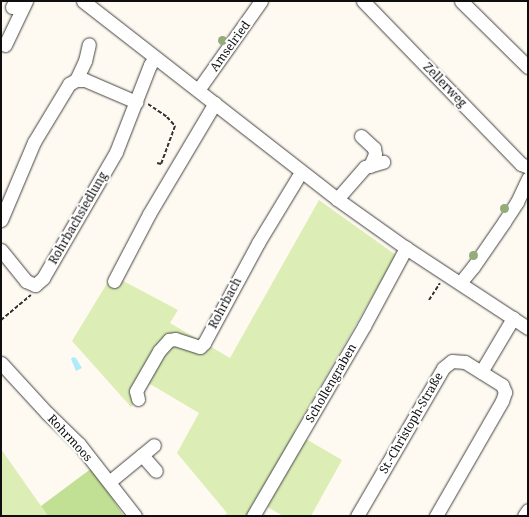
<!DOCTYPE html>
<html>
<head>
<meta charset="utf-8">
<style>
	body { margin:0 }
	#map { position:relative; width:529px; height:517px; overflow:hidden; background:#fffaf1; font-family:"Noto Serif",serif }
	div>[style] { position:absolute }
	.green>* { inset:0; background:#dceeb6 }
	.forest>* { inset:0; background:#c2e094 }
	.water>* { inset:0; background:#b0ebfb }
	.path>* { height:2px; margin-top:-1px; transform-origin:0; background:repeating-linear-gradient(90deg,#313131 0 4px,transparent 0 6px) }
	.roads { filter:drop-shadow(0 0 1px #424242) drop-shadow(0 0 1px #424242) }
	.minor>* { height:13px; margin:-6.5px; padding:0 6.5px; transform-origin:6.5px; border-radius:6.5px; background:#fff }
	.trees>* { width:9px; height:9px; margin:-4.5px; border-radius:50%; background:#92ac7a }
	span { translate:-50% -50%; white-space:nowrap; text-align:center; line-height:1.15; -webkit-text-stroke:4px #fff; paint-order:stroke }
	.street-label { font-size:12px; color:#0f0f0f }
	.frame { position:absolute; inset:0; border:2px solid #0f0f0f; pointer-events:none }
</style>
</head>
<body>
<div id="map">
	<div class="green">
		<i style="clip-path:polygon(319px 200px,396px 255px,294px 432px,342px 460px,311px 516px,283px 516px,259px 502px,250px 516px,224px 516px,227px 513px,177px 453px,199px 413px,150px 384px,131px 407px,72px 341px,112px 275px,178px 310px,170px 323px,230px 358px)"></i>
		<i style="clip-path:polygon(1px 449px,41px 506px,48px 516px,1px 516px)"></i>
	</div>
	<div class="forest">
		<i style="clip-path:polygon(92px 468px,124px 516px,48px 516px,41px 506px)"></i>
	</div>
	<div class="water">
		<i style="clip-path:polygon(73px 357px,76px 358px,82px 368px,76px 371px,71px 359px)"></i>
	</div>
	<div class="path">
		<i style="left:148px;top:104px;width:23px;rotate:34deg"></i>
		<i style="left:167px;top:117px;width:12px;rotate:48deg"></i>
		<i style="left:175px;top:126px;width:40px;rotate:110.2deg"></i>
		<i style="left:161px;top:164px;width:4px;rotate:-166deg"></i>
		<i style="left:429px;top:300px;width:20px;rotate:-57deg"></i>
		<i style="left:1px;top:320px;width:39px;rotate:-40deg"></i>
	</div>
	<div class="roads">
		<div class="minor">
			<i style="left:83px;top:1px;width:322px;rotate:37.9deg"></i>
			<i style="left:337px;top:199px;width:85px;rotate:35.4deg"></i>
			<i style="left:406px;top:248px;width:146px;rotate:33.3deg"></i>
			<i style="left:363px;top:1px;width:227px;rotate:45.9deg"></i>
			<i style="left:521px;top:164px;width:8px;rotate:23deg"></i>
			<i style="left:461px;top:1px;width:94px;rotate:44.6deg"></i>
			<i style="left:12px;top:7px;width:7px;rotate:-56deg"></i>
			<i style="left:5px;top:45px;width:49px;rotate:-64.5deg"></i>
			<i style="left:76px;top:80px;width:21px;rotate:-65deg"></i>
			<i style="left:85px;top:61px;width:17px;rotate:-77deg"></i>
			<i style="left:198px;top:90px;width:109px;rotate:-54.7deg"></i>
			<i style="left:361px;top:136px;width:18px;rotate:43deg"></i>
			<i style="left:374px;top:148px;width:6px;rotate:81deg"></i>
			<i style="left:375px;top:154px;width:13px;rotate:113deg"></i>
			<i style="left:337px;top:199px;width:43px;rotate:-48.8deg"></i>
			<i style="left:365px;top:167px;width:19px;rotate:-16deg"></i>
			<i style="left:1px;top:220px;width:85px;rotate:-67.1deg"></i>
			<i style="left:34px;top:142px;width:68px;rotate:-58.9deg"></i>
			<i style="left:69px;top:84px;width:8px;rotate:-30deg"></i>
			<i style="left:76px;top:80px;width:9px"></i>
			<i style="left:85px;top:80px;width:56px;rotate:23.3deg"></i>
			<i style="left:1px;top:250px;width:40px;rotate:51deg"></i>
			<i style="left:26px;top:281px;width:10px;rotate:24deg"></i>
			<i style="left:35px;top:285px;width:11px;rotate:-41deg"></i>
			<i style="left:43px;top:278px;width:146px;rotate:-59.9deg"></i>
			<i style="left:116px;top:152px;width:93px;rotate:-68.7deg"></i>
			<i style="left:150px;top:65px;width:9px;rotate:-58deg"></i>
			<i style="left:114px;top:281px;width:76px;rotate:-62.4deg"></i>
			<i style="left:149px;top:214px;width:129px;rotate:-59.3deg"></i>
			<i style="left:460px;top:283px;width:21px;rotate:-51deg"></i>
			<i style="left:473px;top:267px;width:55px;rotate:-55.4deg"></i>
			<i style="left:504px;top:222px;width:24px;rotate:-57deg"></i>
			<i style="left:517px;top:202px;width:26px;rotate:-65deg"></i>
			<i style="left:1px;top:363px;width:68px;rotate:47.4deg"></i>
			<i style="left:47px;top:413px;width:45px;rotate:44.1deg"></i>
			<i style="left:79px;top:444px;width:91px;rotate:52.1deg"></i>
			<i style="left:481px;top:372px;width:63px;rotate:-59.3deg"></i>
			<i style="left:138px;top:399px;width:8px;rotate:-104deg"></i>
			<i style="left:136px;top:391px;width:46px;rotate:-60.1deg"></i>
			<i style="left:159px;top:351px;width:15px;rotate:-48deg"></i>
			<i style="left:169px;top:340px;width:6px;rotate:-9deg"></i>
			<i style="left:175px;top:339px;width:26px;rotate:18deg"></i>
			<i style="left:200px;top:347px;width:6px;rotate:-45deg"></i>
			<i style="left:204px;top:343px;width:114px;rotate:-61.6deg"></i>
			<i style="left:258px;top:243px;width:83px;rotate:-58.8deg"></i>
			<i style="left:142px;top:455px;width:21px;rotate:49deg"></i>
			<i style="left:109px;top:482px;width:58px;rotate:-39.4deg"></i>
			<i style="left:253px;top:516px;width:220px;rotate:-59.7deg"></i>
			<i style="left:364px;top:326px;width:89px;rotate:-61.7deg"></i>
			<i style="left:357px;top:516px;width:171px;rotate:-59.8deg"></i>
			<i style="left:443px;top:368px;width:11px;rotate:-38deg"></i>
			<i style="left:452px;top:361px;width:13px;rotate:4deg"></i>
			<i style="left:465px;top:362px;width:44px;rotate:31.9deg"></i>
			<i style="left:502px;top:385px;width:8px;rotate:67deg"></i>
			<i style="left:505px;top:392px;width:9px;rotate:108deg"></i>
			<i style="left:502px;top:401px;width:133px;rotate:119.9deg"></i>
			<i style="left:524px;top:516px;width:7px;rotate:-56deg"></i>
		</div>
	</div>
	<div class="trees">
		<i style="left:222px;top:40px"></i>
		<i style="left:504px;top:208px"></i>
		<i style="left:473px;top:255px"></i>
	</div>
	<div class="street-label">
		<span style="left:230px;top:46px;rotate:-54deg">Amselried</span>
		<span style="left:445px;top:85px;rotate:46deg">Zellerweg</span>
		<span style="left:78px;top:218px;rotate:-60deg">Rohrbachsiedlung</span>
		<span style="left:225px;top:303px;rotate:-62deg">Rohrbach</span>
		<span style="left:331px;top:383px;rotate:-60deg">Schollengraben</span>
		<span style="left:411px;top:423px;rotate:-60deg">St.-Christoph-Straße</span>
		<span style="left:70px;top:438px;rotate:47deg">Rohrmoos</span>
	</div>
	<div class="frame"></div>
</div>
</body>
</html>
